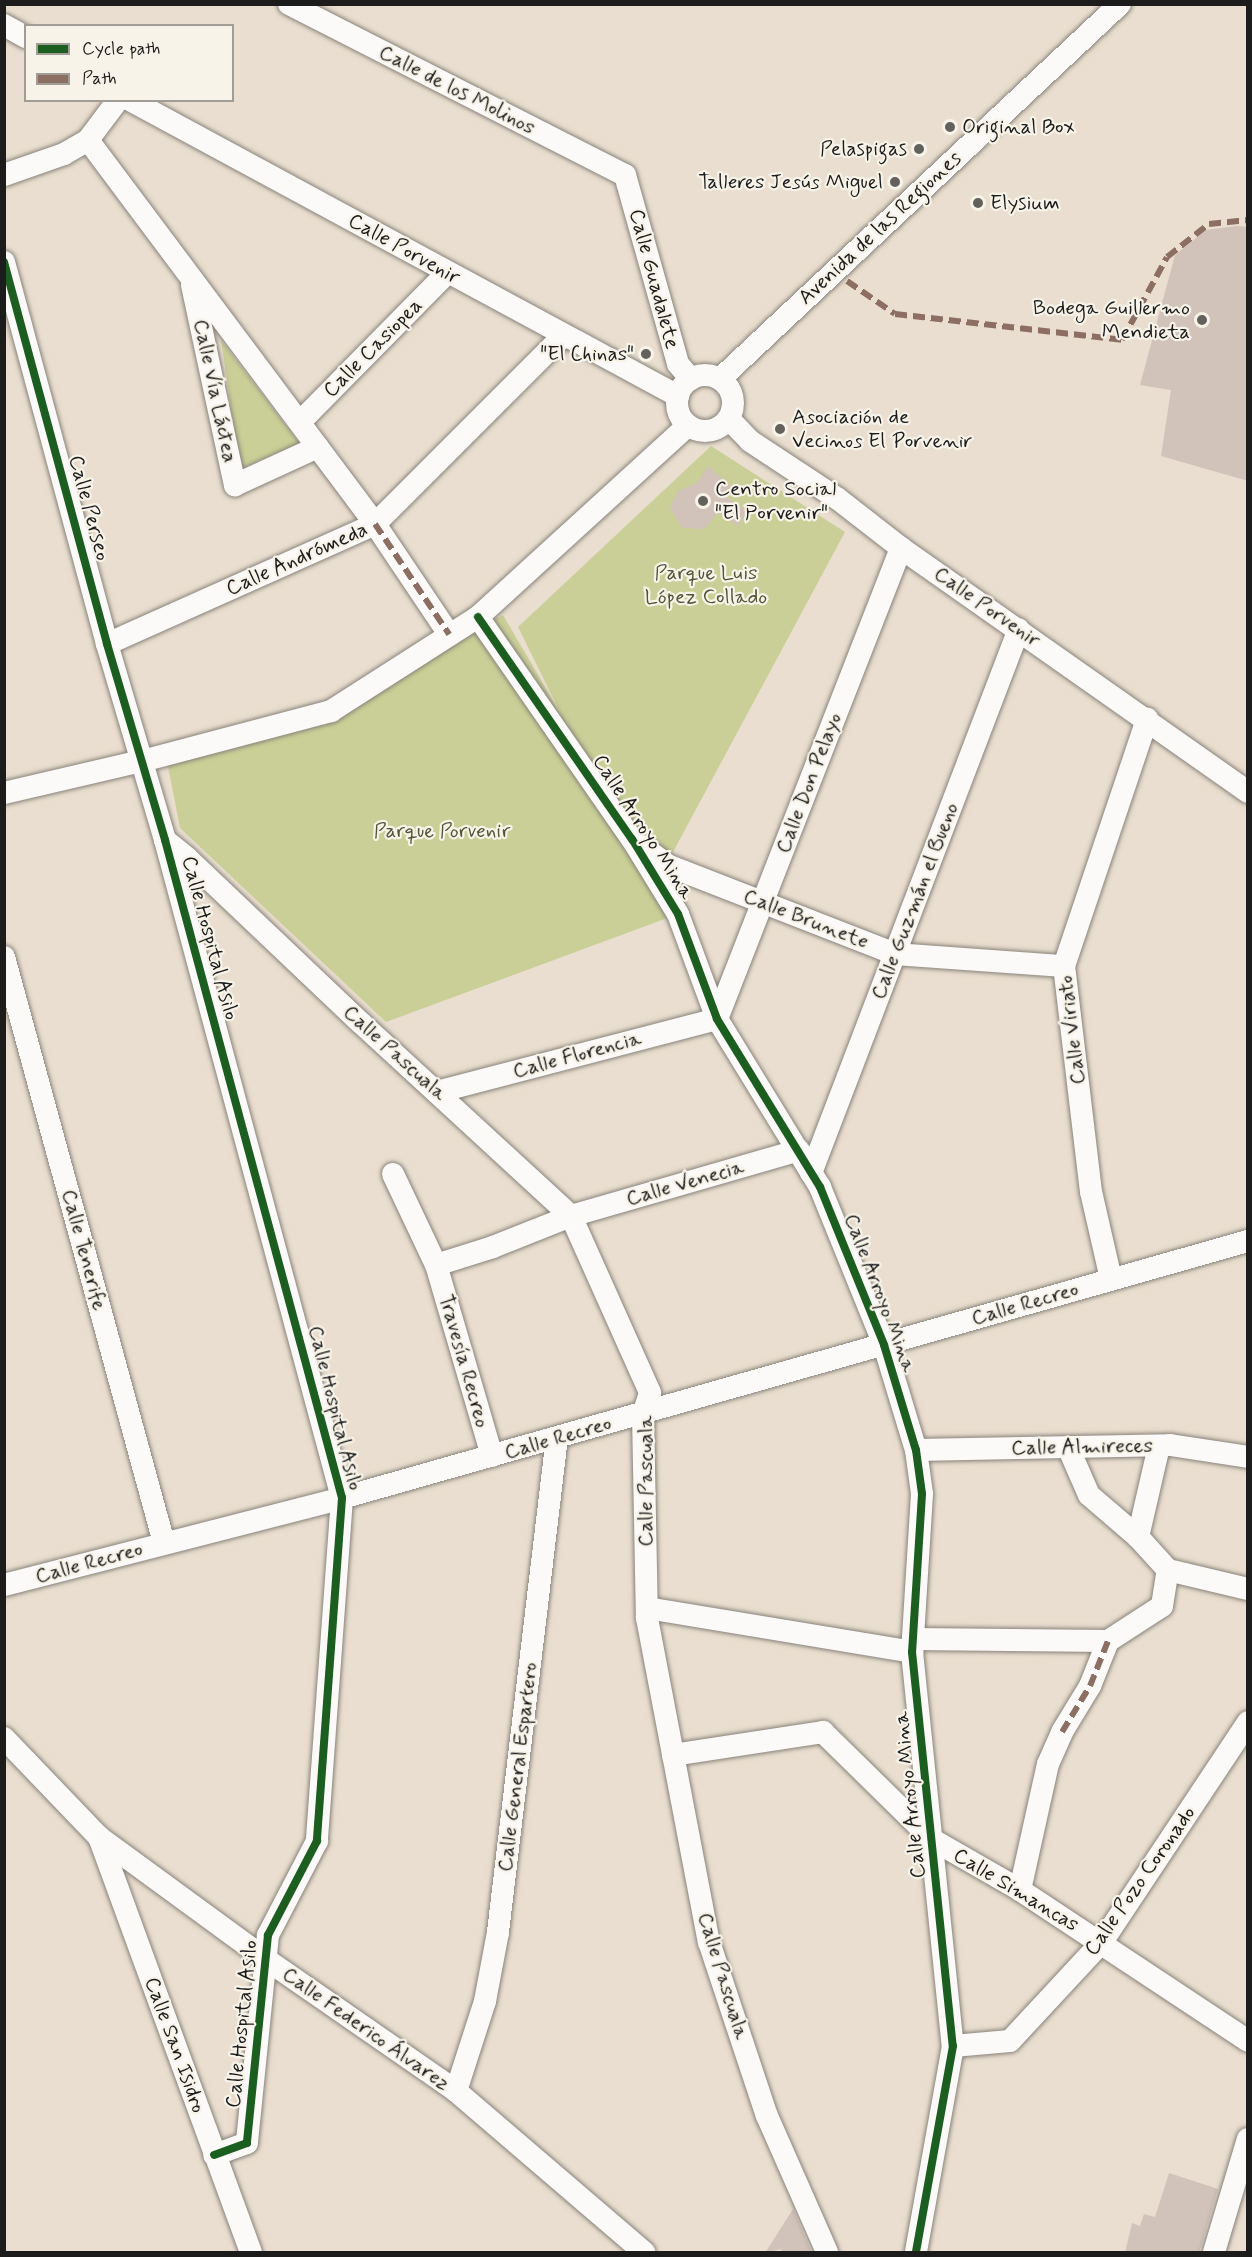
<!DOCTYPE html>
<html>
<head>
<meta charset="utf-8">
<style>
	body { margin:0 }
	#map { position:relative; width:1252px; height:2257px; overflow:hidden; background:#e9decf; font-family:Mynerve,sans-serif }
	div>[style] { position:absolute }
	.green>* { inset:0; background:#c9cf96 }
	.building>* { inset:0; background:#d1c2ba }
	.roads { filter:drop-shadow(0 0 2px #89837b) drop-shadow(0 0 2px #89837b) }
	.minor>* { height:22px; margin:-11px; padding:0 11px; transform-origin:11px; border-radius:11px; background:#fcfaf8 }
	.minor>.ring { margin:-11px; padding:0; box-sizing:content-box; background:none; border:22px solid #fcfaf8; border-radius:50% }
	.quiet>* { height:6px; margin-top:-3px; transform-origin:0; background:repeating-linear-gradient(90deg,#8d6e63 0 12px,transparent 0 18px) }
	.cycleway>* { height:8px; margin:-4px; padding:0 4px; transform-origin:4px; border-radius:4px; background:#1b5e20 }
	.dots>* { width:16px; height:16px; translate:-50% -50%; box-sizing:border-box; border:3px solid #f7f3e8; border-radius:50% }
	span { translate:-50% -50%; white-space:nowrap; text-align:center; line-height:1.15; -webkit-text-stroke:4.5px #f7f3e8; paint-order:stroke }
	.street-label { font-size:21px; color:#1c1c1c }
	.poi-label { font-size:21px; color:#1c1c1c }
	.left { translate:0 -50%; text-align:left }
	.right { translate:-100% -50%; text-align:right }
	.park-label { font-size:21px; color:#4f5636 }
	.frame { position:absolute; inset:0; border:6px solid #1c1c1c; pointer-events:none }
	.legend { position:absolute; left:24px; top:24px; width:210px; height:78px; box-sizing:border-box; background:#f7f3e8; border:2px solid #9f9d96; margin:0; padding:8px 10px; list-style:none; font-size:18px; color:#1c1c1c }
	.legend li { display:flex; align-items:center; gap:12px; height:30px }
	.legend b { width:30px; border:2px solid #9f9d96 }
</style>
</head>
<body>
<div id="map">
	<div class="green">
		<i style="clip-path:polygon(221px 340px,299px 443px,240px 469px)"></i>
		<i style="clip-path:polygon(711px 446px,845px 532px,673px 852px,633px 839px,678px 914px,386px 1022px,180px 828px,168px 766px,331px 711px,503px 615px,562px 716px,518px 627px)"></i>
	</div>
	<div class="building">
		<i style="clip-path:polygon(1237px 226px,1248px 227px,1248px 481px,1161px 456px,1171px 390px,1140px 385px,1175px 255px,1206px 230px)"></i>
		<i style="clip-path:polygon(708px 466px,732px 487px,724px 495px,747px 511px,738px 526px,718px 513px,704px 529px,682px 528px,670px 507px,678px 491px,697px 483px)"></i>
		<i style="clip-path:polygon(1169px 2173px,1218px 2189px,1199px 2253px,1125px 2253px,1132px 2223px,1140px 2226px,1144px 2214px,1155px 2217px)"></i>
		<i style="clip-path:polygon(793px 2209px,812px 2253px,783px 2253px,781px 2249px,765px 2253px)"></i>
	</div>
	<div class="roads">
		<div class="minor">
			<i style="left:289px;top:4px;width:377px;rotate:27deg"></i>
			<i style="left:625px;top:175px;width:196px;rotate:74.3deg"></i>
			<i style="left:678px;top:364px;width:20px;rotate:49deg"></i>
			<i style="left:4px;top:25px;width:25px;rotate:29deg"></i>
			<i style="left:130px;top:100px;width:623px;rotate:28.38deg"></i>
			<i style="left:88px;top:140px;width:479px;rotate:53.2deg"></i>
			<i style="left:375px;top:524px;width:133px;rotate:56.1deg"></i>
			<i style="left:4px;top:175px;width:64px;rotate:-19.3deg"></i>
			<i style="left:64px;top:154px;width:28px;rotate:-30deg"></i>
			<i style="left:88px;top:140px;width:50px;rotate:-53.1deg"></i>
			<i style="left:4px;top:262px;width:396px;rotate:74.9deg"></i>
			<i style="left:107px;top:644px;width:204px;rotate:73.5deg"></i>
			<i style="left:165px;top:840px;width:681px;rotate:74.94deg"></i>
			<i style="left:342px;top:1498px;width:344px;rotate:94.2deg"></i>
			<i style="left:317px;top:1841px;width:106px;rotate:117.5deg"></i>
			<i style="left:268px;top:1935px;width:209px;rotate:95.8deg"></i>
			<i style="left:247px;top:2143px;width:35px;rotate:160deg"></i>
			<i style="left:192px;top:285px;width:205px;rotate:77.9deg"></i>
			<i style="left:235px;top:485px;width:91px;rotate:-24.6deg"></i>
			<i class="ring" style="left:677px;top:375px;width:34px;height:34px"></i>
			<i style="left:720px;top:379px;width:548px;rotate:-43.15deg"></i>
			<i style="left:729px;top:419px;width:30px;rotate:46deg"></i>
			<i style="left:750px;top:441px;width:105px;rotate:33.4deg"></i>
			<i style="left:838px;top:499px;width:80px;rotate:37.9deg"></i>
			<i style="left:901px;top:548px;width:424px;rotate:35.1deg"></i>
			<i style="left:300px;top:422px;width:209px;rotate:-45.4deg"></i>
			<i style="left:478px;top:617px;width:270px;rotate:55.3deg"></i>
			<i style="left:632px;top:839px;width:88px;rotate:58.5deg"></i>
			<i style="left:678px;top:914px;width:112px;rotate:69.6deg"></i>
			<i style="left:717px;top:1019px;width:197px;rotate:58.5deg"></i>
			<i style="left:820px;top:1187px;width:170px;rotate:67.9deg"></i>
			<i style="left:884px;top:1345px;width:110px;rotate:73.1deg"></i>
			<i style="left:916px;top:1450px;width:44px;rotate:82.2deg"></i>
			<i style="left:922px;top:1494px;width:158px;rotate:93.6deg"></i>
			<i style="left:912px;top:1652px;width:396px;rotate:84.1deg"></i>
			<i style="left:953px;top:2046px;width:209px;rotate:100.2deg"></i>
			<i style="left:107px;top:644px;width:294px;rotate:-24.1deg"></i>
			<i style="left:375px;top:524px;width:266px;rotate:-45deg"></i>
			<i style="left:4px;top:793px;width:142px;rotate:-13.1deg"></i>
			<i style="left:142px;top:761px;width:196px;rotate:-14.8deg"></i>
			<i style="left:331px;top:711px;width:174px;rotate:-32.6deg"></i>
			<i style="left:478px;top:617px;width:283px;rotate:-42.4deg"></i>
			<i style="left:165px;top:840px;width:28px;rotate:39deg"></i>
			<i style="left:187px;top:858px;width:240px;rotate:43.5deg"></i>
			<i style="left:361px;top:1023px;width:285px;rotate:42.6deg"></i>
			<i style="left:571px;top:1216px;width:194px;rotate:65.9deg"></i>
			<i style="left:650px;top:1393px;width:22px;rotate:108deg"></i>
			<i style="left:643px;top:1414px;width:204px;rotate:88.9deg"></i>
			<i style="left:647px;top:1618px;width:330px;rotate:79.2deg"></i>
			<i style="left:709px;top:1942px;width:183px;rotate:71.6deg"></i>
			<i style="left:767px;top:2116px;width:149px;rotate:66.2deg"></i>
			<i style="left:642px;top:846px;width:31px;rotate:37deg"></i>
			<i style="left:667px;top:865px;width:245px;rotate:21.3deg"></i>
			<i style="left:895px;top:954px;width:169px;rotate:4.1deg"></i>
			<i style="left:4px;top:957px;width:607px;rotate:74.73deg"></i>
			<i style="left:437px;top:1092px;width:289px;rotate:-14.6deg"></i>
			<i style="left:717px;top:1019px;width:506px;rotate:-68.66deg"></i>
			<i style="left:811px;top:1173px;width:582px;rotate:-69.08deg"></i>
			<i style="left:393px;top:1174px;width:101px;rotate:64.7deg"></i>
			<i style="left:1111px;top:1279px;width:89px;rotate:-102.9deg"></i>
			<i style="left:1091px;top:1192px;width:228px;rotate:-96.8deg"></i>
			<i style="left:1064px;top:966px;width:261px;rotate:-71.4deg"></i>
			<i style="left:1068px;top:1447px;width:52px;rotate:66.4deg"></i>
			<i style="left:1089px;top:1495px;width:65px;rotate:40.6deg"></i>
			<i style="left:1138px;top:1537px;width:45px;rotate:47.7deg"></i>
			<i style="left:916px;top:1450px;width:254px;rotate:-1.1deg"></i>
			<i style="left:1170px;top:1445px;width:79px;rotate:8.7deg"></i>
			<i style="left:492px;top:1456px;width:199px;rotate:-106.3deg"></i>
			<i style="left:436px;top:1265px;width:60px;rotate:-17.5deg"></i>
			<i style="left:493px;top:1247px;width:84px;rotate:-21.7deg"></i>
			<i style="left:571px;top:1216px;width:237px;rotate:-16.1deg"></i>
			<i style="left:1138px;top:1537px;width:93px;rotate:-77deg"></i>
			<i style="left:4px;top:1585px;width:349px;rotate:-14.4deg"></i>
			<i style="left:342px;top:1498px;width:942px;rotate:-15.84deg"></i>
			<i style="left:647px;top:1608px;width:269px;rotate:9.4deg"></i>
			<i style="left:913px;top:1639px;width:195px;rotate:0.6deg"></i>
			<i style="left:1108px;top:1641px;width:64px;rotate:-32.9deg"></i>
			<i style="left:1162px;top:1606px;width:36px;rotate:-81deg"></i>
			<i style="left:1168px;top:1570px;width:82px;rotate:13.4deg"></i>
			<i style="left:4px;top:1738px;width:137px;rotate:46.2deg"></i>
			<i style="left:99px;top:1837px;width:208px;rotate:36.2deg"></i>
			<i style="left:267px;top:1960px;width:230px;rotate:34.7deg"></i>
			<i style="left:456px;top:2091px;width:248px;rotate:40.6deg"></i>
			<i style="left:673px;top:1755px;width:152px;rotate:-8.7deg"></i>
			<i style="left:823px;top:1732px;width:154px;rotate:44.5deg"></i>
			<i style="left:933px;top:1840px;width:100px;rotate:29.9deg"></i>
			<i style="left:1020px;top:1890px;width:273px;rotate:33.5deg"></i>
			<i style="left:99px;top:1837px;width:442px;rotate:69.9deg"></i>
			<i style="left:1020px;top:1890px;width:129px;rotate:-77.5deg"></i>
			<i style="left:1048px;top:1764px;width:35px;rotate:-66deg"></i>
			<i style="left:1062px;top:1732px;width:54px;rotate:-58.7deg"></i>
			<i style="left:1090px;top:1686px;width:48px;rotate:-68.2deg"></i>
			<i style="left:953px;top:2046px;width:57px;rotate:-5deg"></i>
			<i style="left:1010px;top:2041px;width:135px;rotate:-47.1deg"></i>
			<i style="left:1102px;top:1942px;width:264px;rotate:-56.4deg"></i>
			<i style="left:456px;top:2091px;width:95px;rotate:-72.1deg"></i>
			<i style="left:485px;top:2001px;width:70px;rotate:-79.3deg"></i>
			<i style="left:498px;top:1932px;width:498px;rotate:-83.2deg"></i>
			<i style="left:1214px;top:2252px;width:118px;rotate:-73.3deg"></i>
		</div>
	</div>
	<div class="quiet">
		<i style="left:847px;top:281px;width:58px;rotate:34.5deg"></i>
		<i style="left:895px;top:314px;width:228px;rotate:6.5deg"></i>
		<i style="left:1122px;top:340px;width:94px;rotate:-61.5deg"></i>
		<i style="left:1167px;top:257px;width:53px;rotate:-38.2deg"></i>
		<i style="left:1209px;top:224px;width:39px;rotate:-6deg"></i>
		<i style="left:375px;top:524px;width:133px;rotate:56.1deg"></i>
		<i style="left:1062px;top:1732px;width:54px;rotate:-58.7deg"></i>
		<i style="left:1090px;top:1686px;width:48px;rotate:-68.2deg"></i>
	</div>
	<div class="cycleway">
		<i style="left:4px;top:262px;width:396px;rotate:74.9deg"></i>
		<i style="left:107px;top:644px;width:204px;rotate:73.5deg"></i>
		<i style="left:165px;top:840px;width:681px;rotate:74.94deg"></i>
		<i style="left:342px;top:1498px;width:344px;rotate:94.2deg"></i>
		<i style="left:317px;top:1841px;width:106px;rotate:117.5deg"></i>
		<i style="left:268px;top:1935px;width:209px;rotate:95.8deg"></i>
		<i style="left:247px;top:2143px;width:35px;rotate:160deg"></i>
		<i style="left:478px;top:617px;width:270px;rotate:55.3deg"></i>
		<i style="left:632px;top:839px;width:88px;rotate:58.5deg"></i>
		<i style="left:678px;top:914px;width:112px;rotate:69.6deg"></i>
		<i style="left:717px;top:1019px;width:197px;rotate:58.5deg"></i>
		<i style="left:820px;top:1187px;width:170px;rotate:67.9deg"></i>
		<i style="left:884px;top:1345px;width:110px;rotate:73.1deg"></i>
		<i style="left:916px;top:1450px;width:44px;rotate:82.2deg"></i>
		<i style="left:922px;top:1494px;width:158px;rotate:93.6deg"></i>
		<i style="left:912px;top:1652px;width:396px;rotate:84.1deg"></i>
		<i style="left:953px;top:2046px;width:209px;rotate:100.2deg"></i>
	</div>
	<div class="dots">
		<i style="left:950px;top:127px;background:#64605b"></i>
		<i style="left:919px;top:149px;background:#64605b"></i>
		<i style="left:895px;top:182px;background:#64605b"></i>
		<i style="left:978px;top:203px;background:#64605b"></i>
		<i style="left:1202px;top:320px;background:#64605b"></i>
		<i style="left:646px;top:354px;background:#64605b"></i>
		<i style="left:780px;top:429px;background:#64605b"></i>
		<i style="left:703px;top:501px;background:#64605b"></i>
	</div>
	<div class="street-label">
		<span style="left:457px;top:90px;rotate:27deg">Calle de los Molinos</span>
		<span style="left:880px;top:228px;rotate:-43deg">Avenida de las Regiones</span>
		<span style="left:404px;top:249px;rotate:29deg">Calle Porvenir</span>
		<span style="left:654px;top:279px;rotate:75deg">Calle Guadalete</span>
		<span style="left:373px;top:348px;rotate:-45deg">Calle Casiopea</span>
		<span style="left:215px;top:391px;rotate:78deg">Calle Vía Láctea</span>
		<span style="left:89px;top:508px;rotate:75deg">Calle Perseo</span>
		<span style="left:297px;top:559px;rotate:-24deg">Calle Andrómeda</span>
		<span style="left:987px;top:607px;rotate:35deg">Calle Porvenir</span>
		<span style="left:809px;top:783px;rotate:-69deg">Calle Don Pelayo</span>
		<span style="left:643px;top:827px;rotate:57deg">Calle Arroyo Mina</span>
		<span style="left:915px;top:901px;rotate:-69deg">Calle Guzmán el Bueno</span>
		<span style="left:806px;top:919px;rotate:21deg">Calle Brunete</span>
		<span style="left:210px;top:938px;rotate:75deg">Calle Hospital Asilo</span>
		<span style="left:1072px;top:1030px;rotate:-97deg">Calle Viriato</span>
		<span style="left:395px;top:1053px;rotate:42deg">Calle Pascuala</span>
		<span style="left:577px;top:1055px;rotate:-15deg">Calle Florencia</span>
		<span style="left:685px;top:1183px;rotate:-16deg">Calle Venecia</span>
		<span style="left:84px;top:1250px;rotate:75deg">Calle Tenerife</span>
		<span style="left:880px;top:1293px;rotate:69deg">Calle Arroyo Mina</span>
		<span style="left:1025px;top:1304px;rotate:-16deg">Calle Recreo</span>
		<span style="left:464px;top:1361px;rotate:74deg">Travesía Recreo</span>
		<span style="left:335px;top:1408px;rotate:76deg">Calle Hospital Asilo</span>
		<span style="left:558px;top:1438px;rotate:-16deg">Calle Recreo</span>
		<span style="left:1082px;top:1447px;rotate:-1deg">Calle Almireces</span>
		<span style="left:646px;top:1481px;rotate:-90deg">Calle Pascuala</span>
		<span style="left:89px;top:1563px;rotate:-15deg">Calle Recreo</span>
		<span style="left:518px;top:1767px;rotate:-83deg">Calle General Espartero</span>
		<span style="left:910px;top:1795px;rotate:-96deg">Calle Arroyo Mina</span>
		<span style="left:1140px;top:1881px;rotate:-55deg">Calle Pozo Coronado</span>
		<span style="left:1016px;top:1890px;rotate:31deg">Calle Simancas</span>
		<span style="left:723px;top:1976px;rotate:73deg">Calle Pascuala</span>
		<span style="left:242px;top:2024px;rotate:-84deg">Calle Hospital Asilo</span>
		<span style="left:366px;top:2029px;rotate:35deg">Calle Federico Álvarez</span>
		<span style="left:175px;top:2045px;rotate:70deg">Calle San Isidro</span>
	</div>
	<div class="poi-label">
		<span class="left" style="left:962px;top:127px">Original Box</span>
		<span class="right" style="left:907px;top:149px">Pelaspigas</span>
		<span class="right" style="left:883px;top:182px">Talleres Jesús Miguel</span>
		<span class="left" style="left:990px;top:203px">Elysium</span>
		<span class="right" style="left:1190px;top:320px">Bodega Guillermo<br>Mendieta</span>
		<span class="right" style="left:634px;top:354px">"El Chinas"</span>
		<span class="left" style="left:792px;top:429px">Asociación de<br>Vecinos El Porvenir</span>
		<span class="left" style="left:715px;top:501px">Centro Social<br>"El Porvenir"</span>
	</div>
	<div class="park-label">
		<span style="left:706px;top:585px">Parque Luis<br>López Collado</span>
		<span style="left:442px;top:831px">Parque Porvenir</span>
	</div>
	<div class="frame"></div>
	<ul class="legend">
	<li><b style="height:8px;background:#1b5e20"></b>Cycle path</li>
	<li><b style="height:8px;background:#8d6e63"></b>Path</li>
	</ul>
</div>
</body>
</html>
